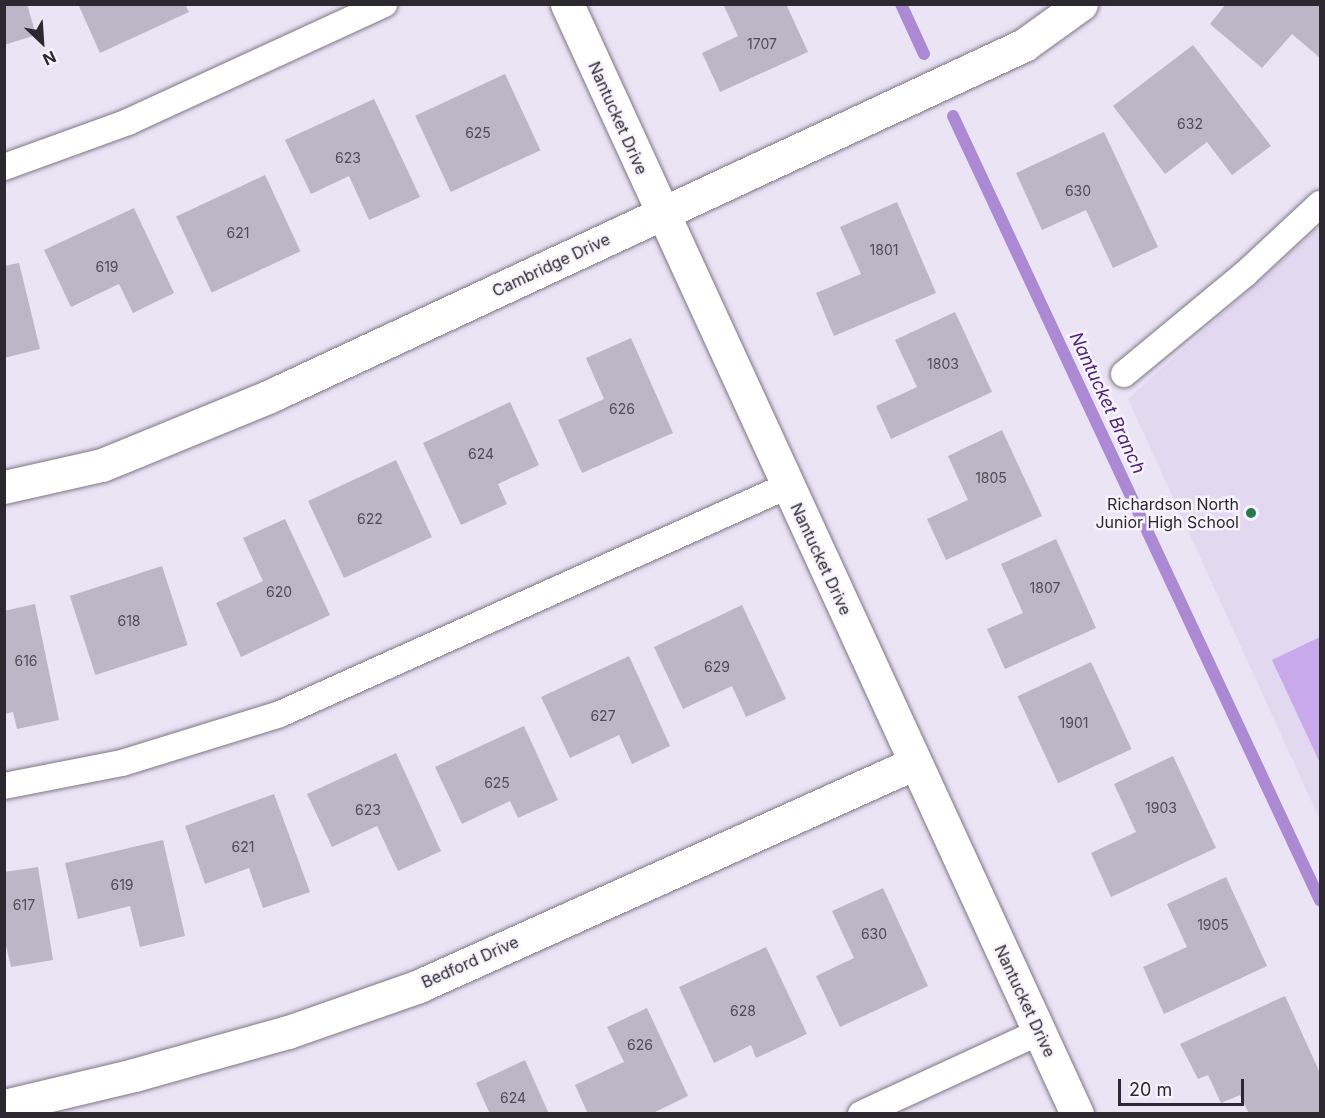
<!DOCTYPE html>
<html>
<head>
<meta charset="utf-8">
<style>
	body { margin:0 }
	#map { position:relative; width:1325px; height:1118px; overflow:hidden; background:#ebe4f5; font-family:Inter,sans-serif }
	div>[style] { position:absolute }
	.built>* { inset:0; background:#e2d8f0 }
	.green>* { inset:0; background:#c7a9ec }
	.stream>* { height:12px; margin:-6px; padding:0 6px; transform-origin:6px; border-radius:6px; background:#ab89d3 }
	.building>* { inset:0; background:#bdb6c7; transform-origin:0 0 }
	.roads { filter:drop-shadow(0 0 2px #7d7686) drop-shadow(0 0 2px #7d7686) }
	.lane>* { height:26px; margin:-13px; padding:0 13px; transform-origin:13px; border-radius:13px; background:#fff }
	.street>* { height:33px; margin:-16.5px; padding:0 16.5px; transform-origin:16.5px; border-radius:16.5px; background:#fff }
	.dots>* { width:16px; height:16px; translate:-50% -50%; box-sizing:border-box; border:3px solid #f7f3fd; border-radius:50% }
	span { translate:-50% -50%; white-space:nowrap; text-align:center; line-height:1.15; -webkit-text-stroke:5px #f7f3fd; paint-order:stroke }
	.number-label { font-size:14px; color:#504c55 }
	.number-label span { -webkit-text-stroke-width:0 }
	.street-label { font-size:16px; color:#2b292f }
	.poi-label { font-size:16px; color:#2b292f }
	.right { translate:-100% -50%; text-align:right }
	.water-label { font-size:18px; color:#4f2178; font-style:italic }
	.frame { position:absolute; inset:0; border:6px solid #2b292f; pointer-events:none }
	.north { position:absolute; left:12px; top:12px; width:60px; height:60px; -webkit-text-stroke:4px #f7f3fd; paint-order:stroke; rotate:155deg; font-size:16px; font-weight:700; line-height:24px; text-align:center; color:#2b292f }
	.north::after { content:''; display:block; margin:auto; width:21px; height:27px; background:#2b292f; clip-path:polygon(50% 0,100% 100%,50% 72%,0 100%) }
	.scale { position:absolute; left:1118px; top:1079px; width:126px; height:27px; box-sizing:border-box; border:3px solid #2b292f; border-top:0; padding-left:8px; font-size:18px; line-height:21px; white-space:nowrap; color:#2b292f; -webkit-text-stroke:4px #f7f3fd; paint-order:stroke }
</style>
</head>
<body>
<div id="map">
	<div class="built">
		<i style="clip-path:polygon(1320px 226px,1320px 820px,1128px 399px)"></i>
	</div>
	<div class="green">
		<i style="clip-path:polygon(1320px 637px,1320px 763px,1272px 660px)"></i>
	</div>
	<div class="stream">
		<i style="left:901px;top:4px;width:55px;rotate:65.3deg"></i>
		<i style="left:953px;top:116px;width:866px;rotate:64.92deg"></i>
	</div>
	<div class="building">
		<i style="clip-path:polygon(4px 4px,27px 4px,36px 35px,4px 45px)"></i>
		<i style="clip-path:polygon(78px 4px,185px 4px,189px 12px,100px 53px)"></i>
		<i style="clip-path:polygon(723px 4px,786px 4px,808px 52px,720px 92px,702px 53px,738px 36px)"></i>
		<i style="clip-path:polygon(1226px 4px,1320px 4px,1320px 58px,1292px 34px,1262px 68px,1210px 24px)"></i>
		<i style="clip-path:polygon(1193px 45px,1271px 146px,1232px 175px,1207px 142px,1165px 174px,1113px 106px)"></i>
		<i style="left:505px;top:74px;width:84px;height:99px;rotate:65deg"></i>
		<i style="clip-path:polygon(374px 99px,420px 197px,369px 220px,349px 176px,311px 194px,285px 140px)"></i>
		<i style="clip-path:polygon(1104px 132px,1158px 247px,1113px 268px,1086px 210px,1042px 230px,1016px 173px)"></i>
		<i style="left:265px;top:175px;width:84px;height:98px;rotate:65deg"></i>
		<i style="clip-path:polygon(897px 202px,936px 293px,834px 336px,816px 293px,861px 274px,840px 227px)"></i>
		<i style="clip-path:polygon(134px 208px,174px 293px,133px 313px,119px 284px,71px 307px,44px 250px)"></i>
		<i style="clip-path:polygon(19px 263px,40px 349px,4px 358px,4px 266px)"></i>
		<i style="clip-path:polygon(955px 312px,992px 392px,891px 439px,876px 406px,917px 387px,895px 340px)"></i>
		<i style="clip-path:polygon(631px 338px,673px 433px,582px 473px,558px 420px,604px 399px,586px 358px)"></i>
		<i style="clip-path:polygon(510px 402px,539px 465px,498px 484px,507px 504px,461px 525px,423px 443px)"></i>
		<i style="clip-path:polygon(1002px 430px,1042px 516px,946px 560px,927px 519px,968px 500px,948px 456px)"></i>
		<i style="left:396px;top:460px;width:85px;height:97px;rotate:65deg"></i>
		<i style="clip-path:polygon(285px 519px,330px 615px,241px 657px,216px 603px,263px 581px,243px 538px)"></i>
		<i style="clip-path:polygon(1056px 539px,1096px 628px,1005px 669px,987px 629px,1023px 613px,1001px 564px)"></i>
		<i style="left:162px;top:566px;width:83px;height:97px;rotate:72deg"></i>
		<i style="clip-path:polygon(35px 604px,59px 720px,17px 729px,13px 712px,4px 714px,4px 611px)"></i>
		<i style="clip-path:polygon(742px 605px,786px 699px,746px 717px,732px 686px,683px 709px,654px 647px)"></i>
		<i style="clip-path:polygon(629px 656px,670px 746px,632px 764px,619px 735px,570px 758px,541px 697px)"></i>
		<i style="left:1091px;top:662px;width:96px;height:81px;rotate:65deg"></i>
		<i style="clip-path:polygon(524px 726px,558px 800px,518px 818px,510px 801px,462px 824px,435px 767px)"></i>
		<i style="clip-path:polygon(396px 753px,441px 851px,398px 871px,377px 826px,332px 847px,307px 794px)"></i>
		<i style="clip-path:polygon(1173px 756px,1216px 848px,1111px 897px,1091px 853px,1136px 832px,1114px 784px)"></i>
		<i style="clip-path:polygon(274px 794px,310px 892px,263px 908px,249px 868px,205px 884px,185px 826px)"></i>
		<i style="clip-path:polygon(163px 840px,185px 936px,140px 947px,130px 906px,78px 919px,65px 863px)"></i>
		<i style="clip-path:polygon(38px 867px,53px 960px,11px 967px,4px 937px,4px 872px)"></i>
		<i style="clip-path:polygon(1226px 877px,1267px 966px,1164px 1014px,1143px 967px,1187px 947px,1167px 904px)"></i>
		<i style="clip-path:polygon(883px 888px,928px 986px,840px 1027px,816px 976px,854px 958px,832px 911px)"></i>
		<i style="clip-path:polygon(766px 947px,807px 1034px,756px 1058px,751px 1045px,714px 1063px,679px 987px)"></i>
		<i style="clip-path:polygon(1285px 996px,1320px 1073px,1320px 1114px,1249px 1114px,1240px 1095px,1221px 1103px,1208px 1075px,1198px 1079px,1180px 1044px)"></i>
		<i style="clip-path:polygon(647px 1008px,688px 1096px,651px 1114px,588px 1114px,575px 1085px,624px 1062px,607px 1027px)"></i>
		<i style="clip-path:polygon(525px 1060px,549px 1114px,490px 1114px,476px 1083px)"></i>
	</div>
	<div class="roads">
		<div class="lane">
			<i style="left:4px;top:167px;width:132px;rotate:-19.9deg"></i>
			<i style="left:128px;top:122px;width:282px;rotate:-24.7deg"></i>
			<i style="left:1124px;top:374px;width:157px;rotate:-39.6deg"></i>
			<i style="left:1245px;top:274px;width:103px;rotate:-43deg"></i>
			<i style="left:4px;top:786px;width:120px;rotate:-11deg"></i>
			<i style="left:122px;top:763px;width:165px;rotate:-17.2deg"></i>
			<i style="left:280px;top:714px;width:556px;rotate:-24.21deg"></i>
			<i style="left:861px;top:1114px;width:196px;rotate:-24.7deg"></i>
		</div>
		<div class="street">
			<i style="left:567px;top:4px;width:1222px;rotate:65.32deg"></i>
			<i style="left:4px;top:487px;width:100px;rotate:-12.7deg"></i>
			<i style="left:102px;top:465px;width:182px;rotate:-22.3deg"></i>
			<i style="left:270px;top:396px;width:832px;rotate:-24.96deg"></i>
			<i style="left:1024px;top:45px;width:70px;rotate:-35.7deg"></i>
			<i style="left:4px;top:1106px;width:134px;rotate:-13.4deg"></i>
			<i style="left:134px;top:1075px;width:160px;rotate:-15.6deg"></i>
			<i style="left:288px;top:1032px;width:139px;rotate:-19.3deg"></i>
			<i style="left:419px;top:986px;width:544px;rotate:-24.21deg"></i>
		</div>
	</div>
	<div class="dots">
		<i style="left:1251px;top:513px;background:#297a4b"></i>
	</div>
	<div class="number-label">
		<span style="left:762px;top:44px">1707</span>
		<span style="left:1190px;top:124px">632</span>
		<span style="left:478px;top:133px">625</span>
		<span style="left:348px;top:158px">623</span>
		<span style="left:1078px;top:191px">630</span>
		<span style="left:238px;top:233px">621</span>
		<span style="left:884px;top:250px">1801</span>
		<span style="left:107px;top:267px">619</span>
		<span style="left:943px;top:364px">1803</span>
		<span style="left:622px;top:409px">626</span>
		<span style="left:481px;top:454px">624</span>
		<span style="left:991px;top:478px">1805</span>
		<span style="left:370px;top:519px">622</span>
		<span style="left:1045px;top:588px">1807</span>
		<span style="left:279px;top:592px">620</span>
		<span style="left:129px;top:621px">618</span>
		<span style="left:26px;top:661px">616</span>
		<span style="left:717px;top:667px">629</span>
		<span style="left:603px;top:716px">627</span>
		<span style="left:1074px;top:723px">1901</span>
		<span style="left:497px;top:783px">625</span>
		<span style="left:1161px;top:808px">1903</span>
		<span style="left:368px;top:810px">623</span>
		<span style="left:243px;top:847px">621</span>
		<span style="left:122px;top:885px">619</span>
		<span style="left:24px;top:905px">617</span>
		<span style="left:1213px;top:925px">1905</span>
		<span style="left:874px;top:934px">630</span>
		<span style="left:743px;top:1011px">628</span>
		<span style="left:640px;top:1045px">626</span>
		<span style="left:513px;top:1098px">624</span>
	</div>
	<div class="street-label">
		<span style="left:618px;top:118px;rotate:66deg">Nantucket Drive</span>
		<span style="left:551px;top:265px;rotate:-25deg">Cambridge Drive</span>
		<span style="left:821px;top:559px;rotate:65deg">Nantucket Drive</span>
		<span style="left:470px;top:962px;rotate:-24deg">Bedford Drive</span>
		<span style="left:1025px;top:1001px;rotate:65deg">Nantucket Drive</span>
	</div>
	<div class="poi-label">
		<span class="right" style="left:1239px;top:513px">Richardson North<br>Junior High School</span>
	</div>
	<div class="water-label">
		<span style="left:1107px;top:403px;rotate:65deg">Nantucket Branch</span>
	</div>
	<div class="frame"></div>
	<div class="north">N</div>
	<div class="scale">20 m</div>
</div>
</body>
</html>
